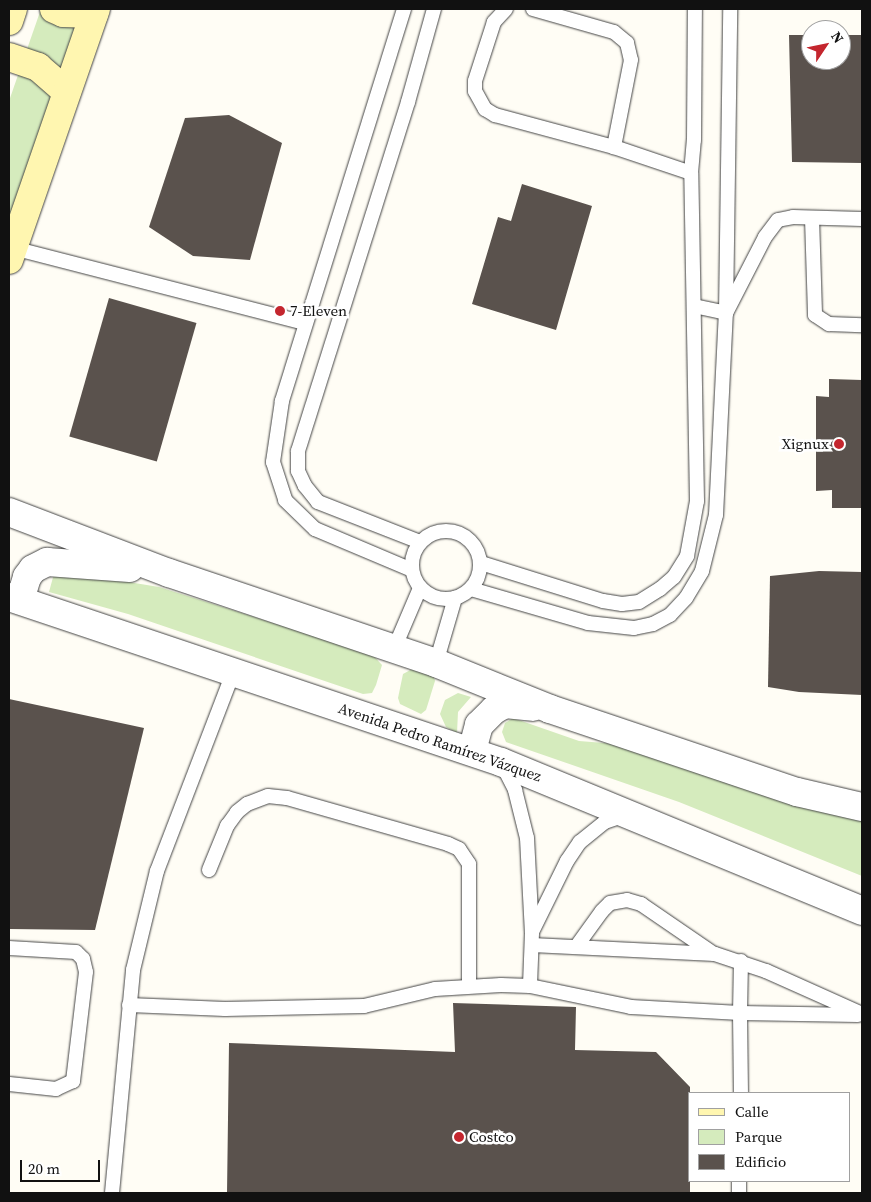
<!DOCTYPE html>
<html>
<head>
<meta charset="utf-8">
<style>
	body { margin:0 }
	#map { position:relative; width:871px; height:1202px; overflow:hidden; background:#fffdf5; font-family:"Source Serif 4",serif }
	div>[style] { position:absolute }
	.green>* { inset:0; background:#d5ebbd }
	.building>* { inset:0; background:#5a524d; transform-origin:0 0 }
	.roads { filter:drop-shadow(0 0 1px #444) drop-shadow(0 0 1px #444) }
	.service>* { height:14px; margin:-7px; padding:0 7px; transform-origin:7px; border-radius:7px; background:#fff }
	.service>.ring { margin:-7px; padding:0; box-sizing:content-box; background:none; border:14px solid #fff; border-radius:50% }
	.tertiary>* { height:28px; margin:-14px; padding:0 14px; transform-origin:14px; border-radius:14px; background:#fff }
	.secondary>* { height:28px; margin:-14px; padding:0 14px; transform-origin:14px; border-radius:14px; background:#fff6b0 }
	.dots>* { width:14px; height:14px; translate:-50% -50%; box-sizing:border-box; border:2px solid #fff; border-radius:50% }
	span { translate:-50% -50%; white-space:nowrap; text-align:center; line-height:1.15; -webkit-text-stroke:5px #fff; paint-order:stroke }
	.poi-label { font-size:15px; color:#111 }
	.left { translate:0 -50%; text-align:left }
	.right { translate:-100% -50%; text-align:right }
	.street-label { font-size:15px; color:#111 }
	.frame { position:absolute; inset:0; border:10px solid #111; pointer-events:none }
	.legend { position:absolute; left:688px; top:1092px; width:162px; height:90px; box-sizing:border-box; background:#fff; border:1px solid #a0a0a0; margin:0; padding:6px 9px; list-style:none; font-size:15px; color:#111 }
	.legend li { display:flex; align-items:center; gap:10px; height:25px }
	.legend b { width:25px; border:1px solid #a0a0a0 }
	.north { position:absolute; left:801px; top:20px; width:50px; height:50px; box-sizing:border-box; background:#fff; border:1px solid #a0a0a0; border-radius:50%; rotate:56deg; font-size:14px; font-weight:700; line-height:20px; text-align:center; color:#111 }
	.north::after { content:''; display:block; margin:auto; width:18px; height:22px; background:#c4262e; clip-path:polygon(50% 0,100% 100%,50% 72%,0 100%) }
	.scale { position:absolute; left:20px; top:1160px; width:80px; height:22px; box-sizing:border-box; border:2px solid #111; border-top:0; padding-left:6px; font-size:15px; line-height:18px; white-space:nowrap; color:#111; -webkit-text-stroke:4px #fff; paint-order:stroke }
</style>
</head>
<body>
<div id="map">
	<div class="green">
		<i style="clip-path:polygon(41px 9px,83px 9px,9px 221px,9px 101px)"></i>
		<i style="clip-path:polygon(55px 570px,159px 587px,372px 654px,382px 665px,376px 685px,372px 693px,363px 694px,128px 614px,49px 592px)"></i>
		<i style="clip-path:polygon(414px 668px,434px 677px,435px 681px,426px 710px,421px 714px,400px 704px,398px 698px,403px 674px)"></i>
		<i style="clip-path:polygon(458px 693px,471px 697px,458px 712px,457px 733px,446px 727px,440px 714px,445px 700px)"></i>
		<i style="clip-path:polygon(513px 718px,579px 741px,642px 746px,862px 812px,862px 876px,679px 802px,506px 742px,502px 732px,505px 723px)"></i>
	</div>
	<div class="building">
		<i style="clip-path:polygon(789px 35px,811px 35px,811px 60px,841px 60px,841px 35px,862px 35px,862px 163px,792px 162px)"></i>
		<i style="clip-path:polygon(229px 115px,282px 143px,250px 260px,193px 256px,149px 227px,185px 118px)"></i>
		<i style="clip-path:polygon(522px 184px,592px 206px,556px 330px,472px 304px,498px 217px,511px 221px)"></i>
		<i style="left:109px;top:298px;width:91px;height:144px;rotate:16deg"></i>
		<i style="clip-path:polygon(829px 379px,862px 380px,862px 508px,832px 508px,832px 490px,816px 491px,816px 396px,829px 397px)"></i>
		<i style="clip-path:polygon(819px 571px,862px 572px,862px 695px,799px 692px,768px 687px,770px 576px)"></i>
		<i style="clip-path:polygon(9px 699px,144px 728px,95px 930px,9px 929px)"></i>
		<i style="clip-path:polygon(453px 1003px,576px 1007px,575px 1050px,656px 1052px,690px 1087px,690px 1193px,227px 1193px,229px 1043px,455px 1052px)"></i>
	</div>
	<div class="roads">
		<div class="service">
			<i style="left:404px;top:9px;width:411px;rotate:107.3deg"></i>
			<i style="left:282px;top:401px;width:62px;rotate:98.4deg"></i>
			<i style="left:273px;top:462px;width:40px;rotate:72deg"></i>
			<i style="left:285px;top:500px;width:42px;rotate:44deg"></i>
			<i style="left:315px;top:529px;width:105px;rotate:22.9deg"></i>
			<i style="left:506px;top:9px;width:18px;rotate:133deg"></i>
			<i style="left:494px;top:22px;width:62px;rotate:107.9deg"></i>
			<i style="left:475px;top:81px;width:10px;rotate:90deg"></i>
			<i style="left:475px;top:91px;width:21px;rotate:61deg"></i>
			<i style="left:485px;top:109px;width:12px;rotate:31deg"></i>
			<i style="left:495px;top:115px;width:123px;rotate:15.1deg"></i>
			<i style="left:614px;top:147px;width:81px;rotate:18.7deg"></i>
			<i style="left:533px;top:9px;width:84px;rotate:15.9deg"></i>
			<i style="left:614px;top:32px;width:17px;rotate:40deg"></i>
			<i style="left:627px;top:43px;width:17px;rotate:77deg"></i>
			<i style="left:631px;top:60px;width:89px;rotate:101.1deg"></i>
			<i style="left:812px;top:218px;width:97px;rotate:88.2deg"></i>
			<i style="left:815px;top:315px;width:17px;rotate:33deg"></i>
			<i style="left:829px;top:324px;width:33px;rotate:2deg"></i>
			<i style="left:13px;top:248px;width:302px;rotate:14.4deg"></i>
			<i style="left:694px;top:306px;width:33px;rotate:12deg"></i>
			<i style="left:726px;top:313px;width:85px;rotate:-62.8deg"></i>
			<i style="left:765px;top:237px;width:21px;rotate:-53deg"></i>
			<i style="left:778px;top:220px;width:15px;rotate:-11deg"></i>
			<i style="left:793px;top:217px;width:69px;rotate:1.7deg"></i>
			<i class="ring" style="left:412px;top:531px;width:54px;height:54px"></i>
			<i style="left:420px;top:542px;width:110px;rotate:-158.6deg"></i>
			<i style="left:318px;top:502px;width:21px;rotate:-129deg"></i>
			<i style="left:305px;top:486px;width:17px;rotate:-115deg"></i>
			<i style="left:298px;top:471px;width:20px;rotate:-90deg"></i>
			<i style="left:298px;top:451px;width:366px;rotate:-72.5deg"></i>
			<i style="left:408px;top:102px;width:97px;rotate:-74.4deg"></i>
			<i style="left:481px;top:563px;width:128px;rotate:17.3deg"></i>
			<i style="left:603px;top:601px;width:19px;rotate:9deg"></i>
			<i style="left:622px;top:604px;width:17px;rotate:-7deg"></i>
			<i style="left:639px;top:602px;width:25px;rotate:-32deg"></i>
			<i style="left:660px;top:589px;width:18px;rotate:-41deg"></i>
			<i style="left:674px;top:577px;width:25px;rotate:-58deg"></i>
			<i style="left:687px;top:556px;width:56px;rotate:-79.7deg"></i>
			<i style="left:697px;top:501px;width:328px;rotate:-91deg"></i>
			<i style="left:691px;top:173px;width:33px;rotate:-85deg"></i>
			<i style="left:694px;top:140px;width:131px;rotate:-89.6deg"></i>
			<i style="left:471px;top:589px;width:122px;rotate:16.2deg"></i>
			<i style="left:588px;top:623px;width:46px;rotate:6.2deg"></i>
			<i style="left:634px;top:628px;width:19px;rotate:-12deg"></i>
			<i style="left:653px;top:624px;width:19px;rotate:-28deg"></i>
			<i style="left:670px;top:615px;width:23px;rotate:-47deg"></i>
			<i style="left:686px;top:598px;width:31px;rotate:-59deg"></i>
			<i style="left:702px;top:571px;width:58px;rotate:-76deg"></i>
			<i style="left:716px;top:515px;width:202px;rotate:-87.2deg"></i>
			<i style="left:726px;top:313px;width:304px;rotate:-89.2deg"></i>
			<i style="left:394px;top:649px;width:66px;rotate:-66.9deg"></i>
			<i style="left:436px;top:663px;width:68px;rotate:-73.7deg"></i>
			<i style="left:503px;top:766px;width:27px;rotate:63deg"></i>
			<i style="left:515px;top:790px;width:49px;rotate:76deg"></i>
			<i style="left:527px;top:838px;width:95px;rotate:87deg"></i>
			<i style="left:532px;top:933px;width:53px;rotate:92.2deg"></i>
			<i style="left:209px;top:870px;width:48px;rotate:-67.8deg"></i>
			<i style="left:227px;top:826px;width:17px;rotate:-54deg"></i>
			<i style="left:237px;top:812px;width:13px;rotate:-39deg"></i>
			<i style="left:247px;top:804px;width:22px;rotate:-21deg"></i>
			<i style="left:268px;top:796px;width:19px;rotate:6deg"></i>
			<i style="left:287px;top:798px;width:167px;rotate:15.9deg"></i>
			<i style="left:448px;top:844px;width:12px;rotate:24deg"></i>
			<i style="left:459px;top:849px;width:18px;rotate:56deg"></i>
			<i style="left:469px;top:864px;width:121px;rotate:90deg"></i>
			<i style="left:532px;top:932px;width:79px;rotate:-63.8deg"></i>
			<i style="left:567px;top:861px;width:23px;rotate:-56deg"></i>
			<i style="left:580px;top:842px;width:32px;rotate:-39deg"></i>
			<i style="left:605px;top:822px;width:21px;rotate:-19deg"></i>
			<i style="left:532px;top:945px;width:183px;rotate:2.8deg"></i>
			<i style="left:715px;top:954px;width:54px;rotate:18.4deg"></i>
			<i style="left:766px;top:971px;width:105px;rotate:24.1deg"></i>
			<i style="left:576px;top:947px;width:44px;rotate:-54.2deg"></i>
			<i style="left:602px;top:911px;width:11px;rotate:-45deg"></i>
			<i style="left:610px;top:903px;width:17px;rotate:-10deg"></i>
			<i style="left:627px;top:900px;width:15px;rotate:16deg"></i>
			<i style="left:641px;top:904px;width:88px;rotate:34.4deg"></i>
			<i style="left:9px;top:948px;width:67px;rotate:3.4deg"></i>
			<i style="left:76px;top:952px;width:10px;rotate:45deg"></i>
			<i style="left:83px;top:959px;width:13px;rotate:77deg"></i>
			<i style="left:86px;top:972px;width:110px;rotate:96.8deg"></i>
			<i style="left:73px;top:1081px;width:19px;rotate:155deg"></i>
			<i style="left:56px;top:1089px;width:47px;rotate:-173.9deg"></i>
			<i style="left:741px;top:961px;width:52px;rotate:91.1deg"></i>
			<i style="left:740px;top:1013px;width:118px;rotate:1deg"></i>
			<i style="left:129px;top:1005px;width:96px;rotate:2.4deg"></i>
			<i style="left:225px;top:1009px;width:139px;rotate:-1.2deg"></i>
			<i style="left:364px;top:1006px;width:73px;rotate:-13.5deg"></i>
			<i style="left:435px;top:989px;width:66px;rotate:-3.5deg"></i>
			<i style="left:501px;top:985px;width:29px;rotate:2deg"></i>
			<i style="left:530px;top:986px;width:103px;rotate:11.7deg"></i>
			<i style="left:631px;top:1007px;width:109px;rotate:3.2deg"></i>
			<i style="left:740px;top:1013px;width:80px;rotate:89.3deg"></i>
			<i style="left:112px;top:1193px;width:224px;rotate:-84.6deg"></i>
			<i style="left:133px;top:970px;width:102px;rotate:-76.4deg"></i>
			<i style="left:157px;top:871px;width:212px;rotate:-69deg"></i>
			<i style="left:739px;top:1193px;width:12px;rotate:-90deg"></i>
		</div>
		<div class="tertiary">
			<i style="left:9px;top:512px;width:171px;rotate:20.9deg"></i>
			<i style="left:169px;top:573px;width:282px;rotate:18.6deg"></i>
			<i style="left:436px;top:663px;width:123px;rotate:22deg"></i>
			<i style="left:550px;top:709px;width:261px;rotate:18.6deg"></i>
			<i style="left:797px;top:792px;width:67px;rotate:13deg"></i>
			<i style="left:9px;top:597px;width:519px;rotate:18.54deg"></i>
			<i style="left:501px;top:762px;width:391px;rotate:22.4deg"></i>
			<i style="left:20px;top:600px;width:24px;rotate:-73deg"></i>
			<i style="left:27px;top:577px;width:10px;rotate:-53deg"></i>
			<i style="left:33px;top:569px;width:16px;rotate:-27deg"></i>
			<i style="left:47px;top:562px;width:83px;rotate:4.1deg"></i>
			<i style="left:472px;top:751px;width:27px;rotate:-75deg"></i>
			<i style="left:479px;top:725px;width:21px;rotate:-45deg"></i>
			<i style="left:494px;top:710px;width:13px;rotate:-29deg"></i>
			<i style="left:505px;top:704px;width:28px;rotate:6deg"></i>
		</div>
		<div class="secondary">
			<i style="left:54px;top:9px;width:10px;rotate:24deg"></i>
			<i style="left:63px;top:13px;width:31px;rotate:2deg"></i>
			<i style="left:9px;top:21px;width:13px;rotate:-72deg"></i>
			<i style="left:9px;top:57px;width:31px;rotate:19deg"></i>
			<i style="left:38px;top:67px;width:38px;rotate:41deg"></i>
			<i style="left:9px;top:260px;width:266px;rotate:-70.9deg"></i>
		</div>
	</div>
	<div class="dots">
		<i style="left:280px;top:311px;background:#c4262e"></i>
		<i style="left:839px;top:444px;background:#c4262e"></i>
		<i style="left:459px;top:1137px;background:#c4262e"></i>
	</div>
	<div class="poi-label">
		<span class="left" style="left:290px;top:311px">7-Eleven</span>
		<span class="right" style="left:829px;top:444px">Xignux</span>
		<span class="left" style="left:469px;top:1137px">Costco</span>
	</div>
	<div class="street-label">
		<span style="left:440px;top:742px;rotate:19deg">Avenida Pedro Ramírez Vázquez</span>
	</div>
	<div class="frame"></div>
	<ul class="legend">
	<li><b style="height:6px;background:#fff6b0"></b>Calle</li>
	<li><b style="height:14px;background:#d5ebbd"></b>Parque</li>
	<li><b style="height:14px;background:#5a524d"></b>Edificio</li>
	</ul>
	<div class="north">N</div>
	<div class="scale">20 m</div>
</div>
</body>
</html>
